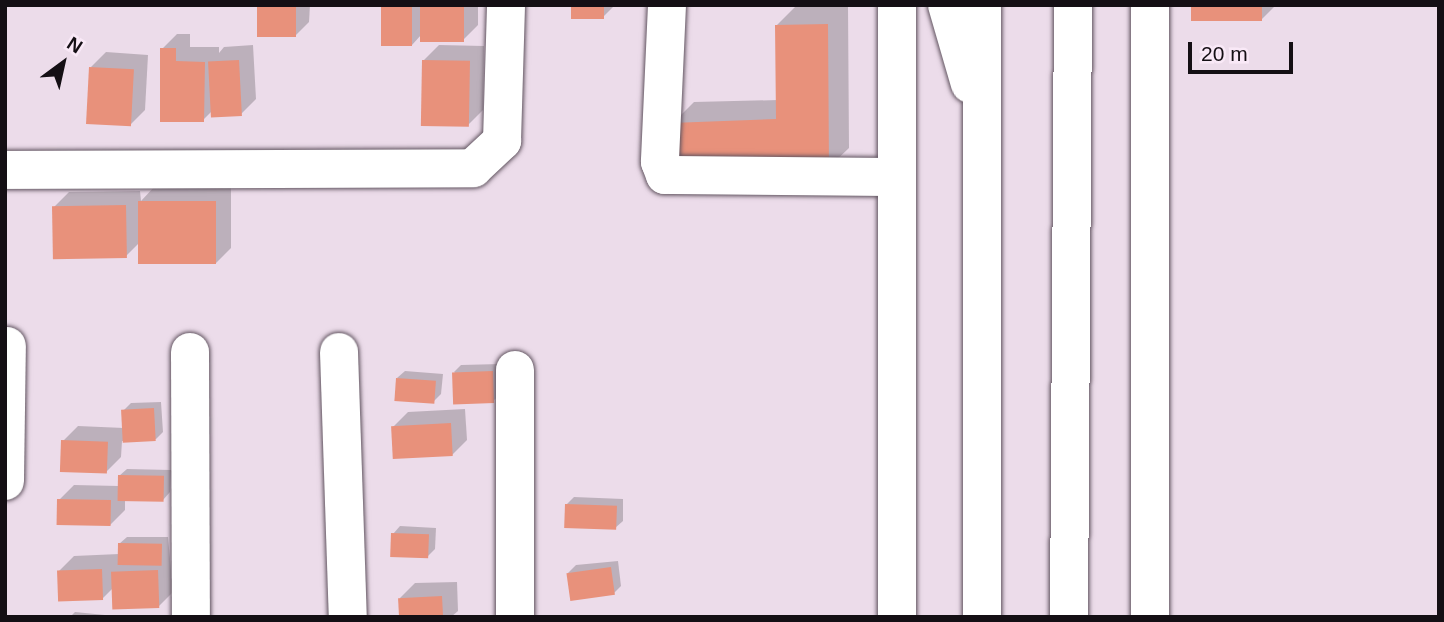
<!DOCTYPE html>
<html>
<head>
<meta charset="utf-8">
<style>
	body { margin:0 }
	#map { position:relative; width:1444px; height:622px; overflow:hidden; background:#ecdcea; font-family:Helvetica,sans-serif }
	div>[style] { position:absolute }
	.shadow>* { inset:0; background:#0003 }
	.building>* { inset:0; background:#e8917b; transform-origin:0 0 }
	.roads { filter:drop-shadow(0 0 2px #625561) drop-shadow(0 0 2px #625561) }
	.minor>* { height:38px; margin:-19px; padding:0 19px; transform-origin:19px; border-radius:19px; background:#fff }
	span { translate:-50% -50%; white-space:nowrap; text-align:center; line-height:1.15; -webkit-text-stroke:7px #f9e9f7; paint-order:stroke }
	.frame { position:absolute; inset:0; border:7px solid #140f14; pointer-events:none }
	.north { position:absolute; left:28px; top:28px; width:70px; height:70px; -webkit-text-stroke:5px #f9e9f7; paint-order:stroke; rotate:33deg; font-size:19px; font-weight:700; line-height:28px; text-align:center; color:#140f14 }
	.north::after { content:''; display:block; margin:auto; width:24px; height:32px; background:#140f14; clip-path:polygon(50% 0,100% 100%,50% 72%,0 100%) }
	.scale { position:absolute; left:1188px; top:42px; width:105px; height:32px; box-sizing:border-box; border:4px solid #140f14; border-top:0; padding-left:9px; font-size:21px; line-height:24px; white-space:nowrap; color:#140f14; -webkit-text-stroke:5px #f9e9f7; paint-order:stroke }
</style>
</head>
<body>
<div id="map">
	<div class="shadow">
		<i style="clip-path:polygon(259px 5px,310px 5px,309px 22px,294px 37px)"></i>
		<i style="clip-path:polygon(383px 5px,478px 5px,478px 25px,463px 40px,421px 35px,412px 45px)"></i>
		<i style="clip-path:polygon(573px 5px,615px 5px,603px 17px)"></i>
		<i style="clip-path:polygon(797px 5px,848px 5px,849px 148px,828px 168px,673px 123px,694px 102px,778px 100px,777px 25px)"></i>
		<i style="clip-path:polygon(1193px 5px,1276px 5px,1261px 20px)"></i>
		<i style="clip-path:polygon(177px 34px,190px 34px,190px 47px,219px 47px,219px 53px,224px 47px,253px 45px,256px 99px,241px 114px,213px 110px,203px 120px,162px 49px)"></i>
		<i style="clip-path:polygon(439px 45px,484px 46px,483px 110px,468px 125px,424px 60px)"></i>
		<i style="clip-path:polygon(106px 52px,148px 55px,145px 110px,130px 125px,91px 67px)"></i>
		<i style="clip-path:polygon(155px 186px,231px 187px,231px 248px,216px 263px,140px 242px,126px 256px,54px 207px,69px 192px,140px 191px,141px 201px)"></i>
		<i style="clip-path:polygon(500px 364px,501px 394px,493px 401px,454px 372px,461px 365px)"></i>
		<i style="clip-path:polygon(405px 371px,443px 374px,441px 394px,433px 402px,397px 378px)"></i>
		<i style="clip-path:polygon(161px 402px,163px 432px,156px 439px,122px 441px,121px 457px,106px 472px,63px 441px,78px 426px,124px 428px,123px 411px,131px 403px)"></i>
		<i style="clip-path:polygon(465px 409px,467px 440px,452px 455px,393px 427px,408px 412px)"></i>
		<i style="clip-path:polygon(127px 469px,171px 470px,170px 492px,163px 500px,125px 500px,125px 510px,110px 525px,59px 500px,74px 485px,119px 486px,119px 476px)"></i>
		<i style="clip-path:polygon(574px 497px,623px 499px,623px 521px,615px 528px,566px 505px)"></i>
		<i style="clip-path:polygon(400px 526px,436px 528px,435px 549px,427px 557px,393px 534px)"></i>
		<i style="clip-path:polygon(127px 537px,168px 537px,173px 592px,158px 607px,113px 588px,103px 598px,59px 571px,74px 556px,119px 554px,119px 544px)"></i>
		<i style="clip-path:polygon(618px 561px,621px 586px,614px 593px,568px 573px,576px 565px)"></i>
		<i style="clip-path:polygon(457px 582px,458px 611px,451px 617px,400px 617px,400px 598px,415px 583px)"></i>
		<i style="clip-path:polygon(75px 612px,125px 617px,70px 617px)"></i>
	</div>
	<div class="building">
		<i style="left:257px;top:5px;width:39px;height:32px"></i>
		<i style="left:381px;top:5px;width:31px;height:41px"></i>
		<i style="left:420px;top:5px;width:44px;height:37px"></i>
		<i style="left:571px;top:5px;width:33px;height:14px"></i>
		<i style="left:1191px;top:5px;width:71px;height:16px"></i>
		<i style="clip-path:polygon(828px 24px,829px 170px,671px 169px,671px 123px,776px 119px,775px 25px)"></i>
		<i style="clip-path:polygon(160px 48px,176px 48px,176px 61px,205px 62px,204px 122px,160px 122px)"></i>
		<i style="left:239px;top:60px;width:56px;height:31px;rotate:87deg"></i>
		<i style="left:422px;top:60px;width:48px;height:66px;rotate:1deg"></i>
		<i style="left:89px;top:67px;width:45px;height:57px;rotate:3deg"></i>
		<i style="left:138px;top:201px;width:78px;height:63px"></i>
		<i style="left:126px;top:205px;width:53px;height:74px;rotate:89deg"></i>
		<i style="left:493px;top:371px;width:32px;height:41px;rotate:88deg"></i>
		<i style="left:396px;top:378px;width:40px;height:23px;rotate:4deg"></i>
		<i style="left:154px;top:408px;width:33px;height:33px;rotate:87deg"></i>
		<i style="left:451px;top:423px;width:33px;height:60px;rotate:87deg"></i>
		<i style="left:61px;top:440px;width:47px;height:32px;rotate:2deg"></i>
		<i style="left:118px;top:475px;width:46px;height:26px;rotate:1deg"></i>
		<i style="left:57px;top:499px;width:54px;height:26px;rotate:1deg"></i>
		<i style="left:565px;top:504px;width:52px;height:24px;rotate:2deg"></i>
		<i style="left:391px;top:533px;width:38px;height:24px;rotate:2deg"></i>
		<i style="left:118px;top:543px;width:44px;height:22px;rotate:1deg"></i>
		<i style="left:611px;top:567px;width:28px;height:45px;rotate:82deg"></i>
		<i style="left:102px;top:569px;width:31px;height:45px;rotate:88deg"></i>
		<i style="left:158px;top:570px;width:38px;height:47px;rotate:88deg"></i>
		<i style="left:442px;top:596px;width:21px;height:44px;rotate:87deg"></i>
	</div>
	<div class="roads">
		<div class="minor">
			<i style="left:667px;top:5px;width:157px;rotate:92.6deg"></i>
			<i style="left:660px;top:162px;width:14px;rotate:69deg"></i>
			<i style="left:665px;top:175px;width:232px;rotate:0.5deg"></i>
			<i style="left:897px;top:5px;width:612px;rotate:90deg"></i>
			<i style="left:947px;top:5px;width:82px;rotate:73.8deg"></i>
			<i style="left:1150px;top:5px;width:612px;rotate:90deg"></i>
			<i style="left:5px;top:170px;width:468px;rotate:-0.2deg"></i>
			<i style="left:473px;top:168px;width:40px;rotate:-43deg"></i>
			<i style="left:502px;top:141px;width:136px;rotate:-88.3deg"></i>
			<i style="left:190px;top:352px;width:265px;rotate:89.8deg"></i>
			<i style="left:339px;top:352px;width:265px;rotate:88.1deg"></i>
			<i style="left:5px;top:481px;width:135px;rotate:-89.2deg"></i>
			<i style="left:515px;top:617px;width:247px;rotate:-90deg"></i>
			<i style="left:982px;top:617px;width:612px;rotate:-90deg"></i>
			<i style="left:1069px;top:617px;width:612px;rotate:-89.63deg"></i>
		</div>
	</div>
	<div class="frame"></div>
	<div class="north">N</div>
	<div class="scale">20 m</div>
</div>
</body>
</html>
